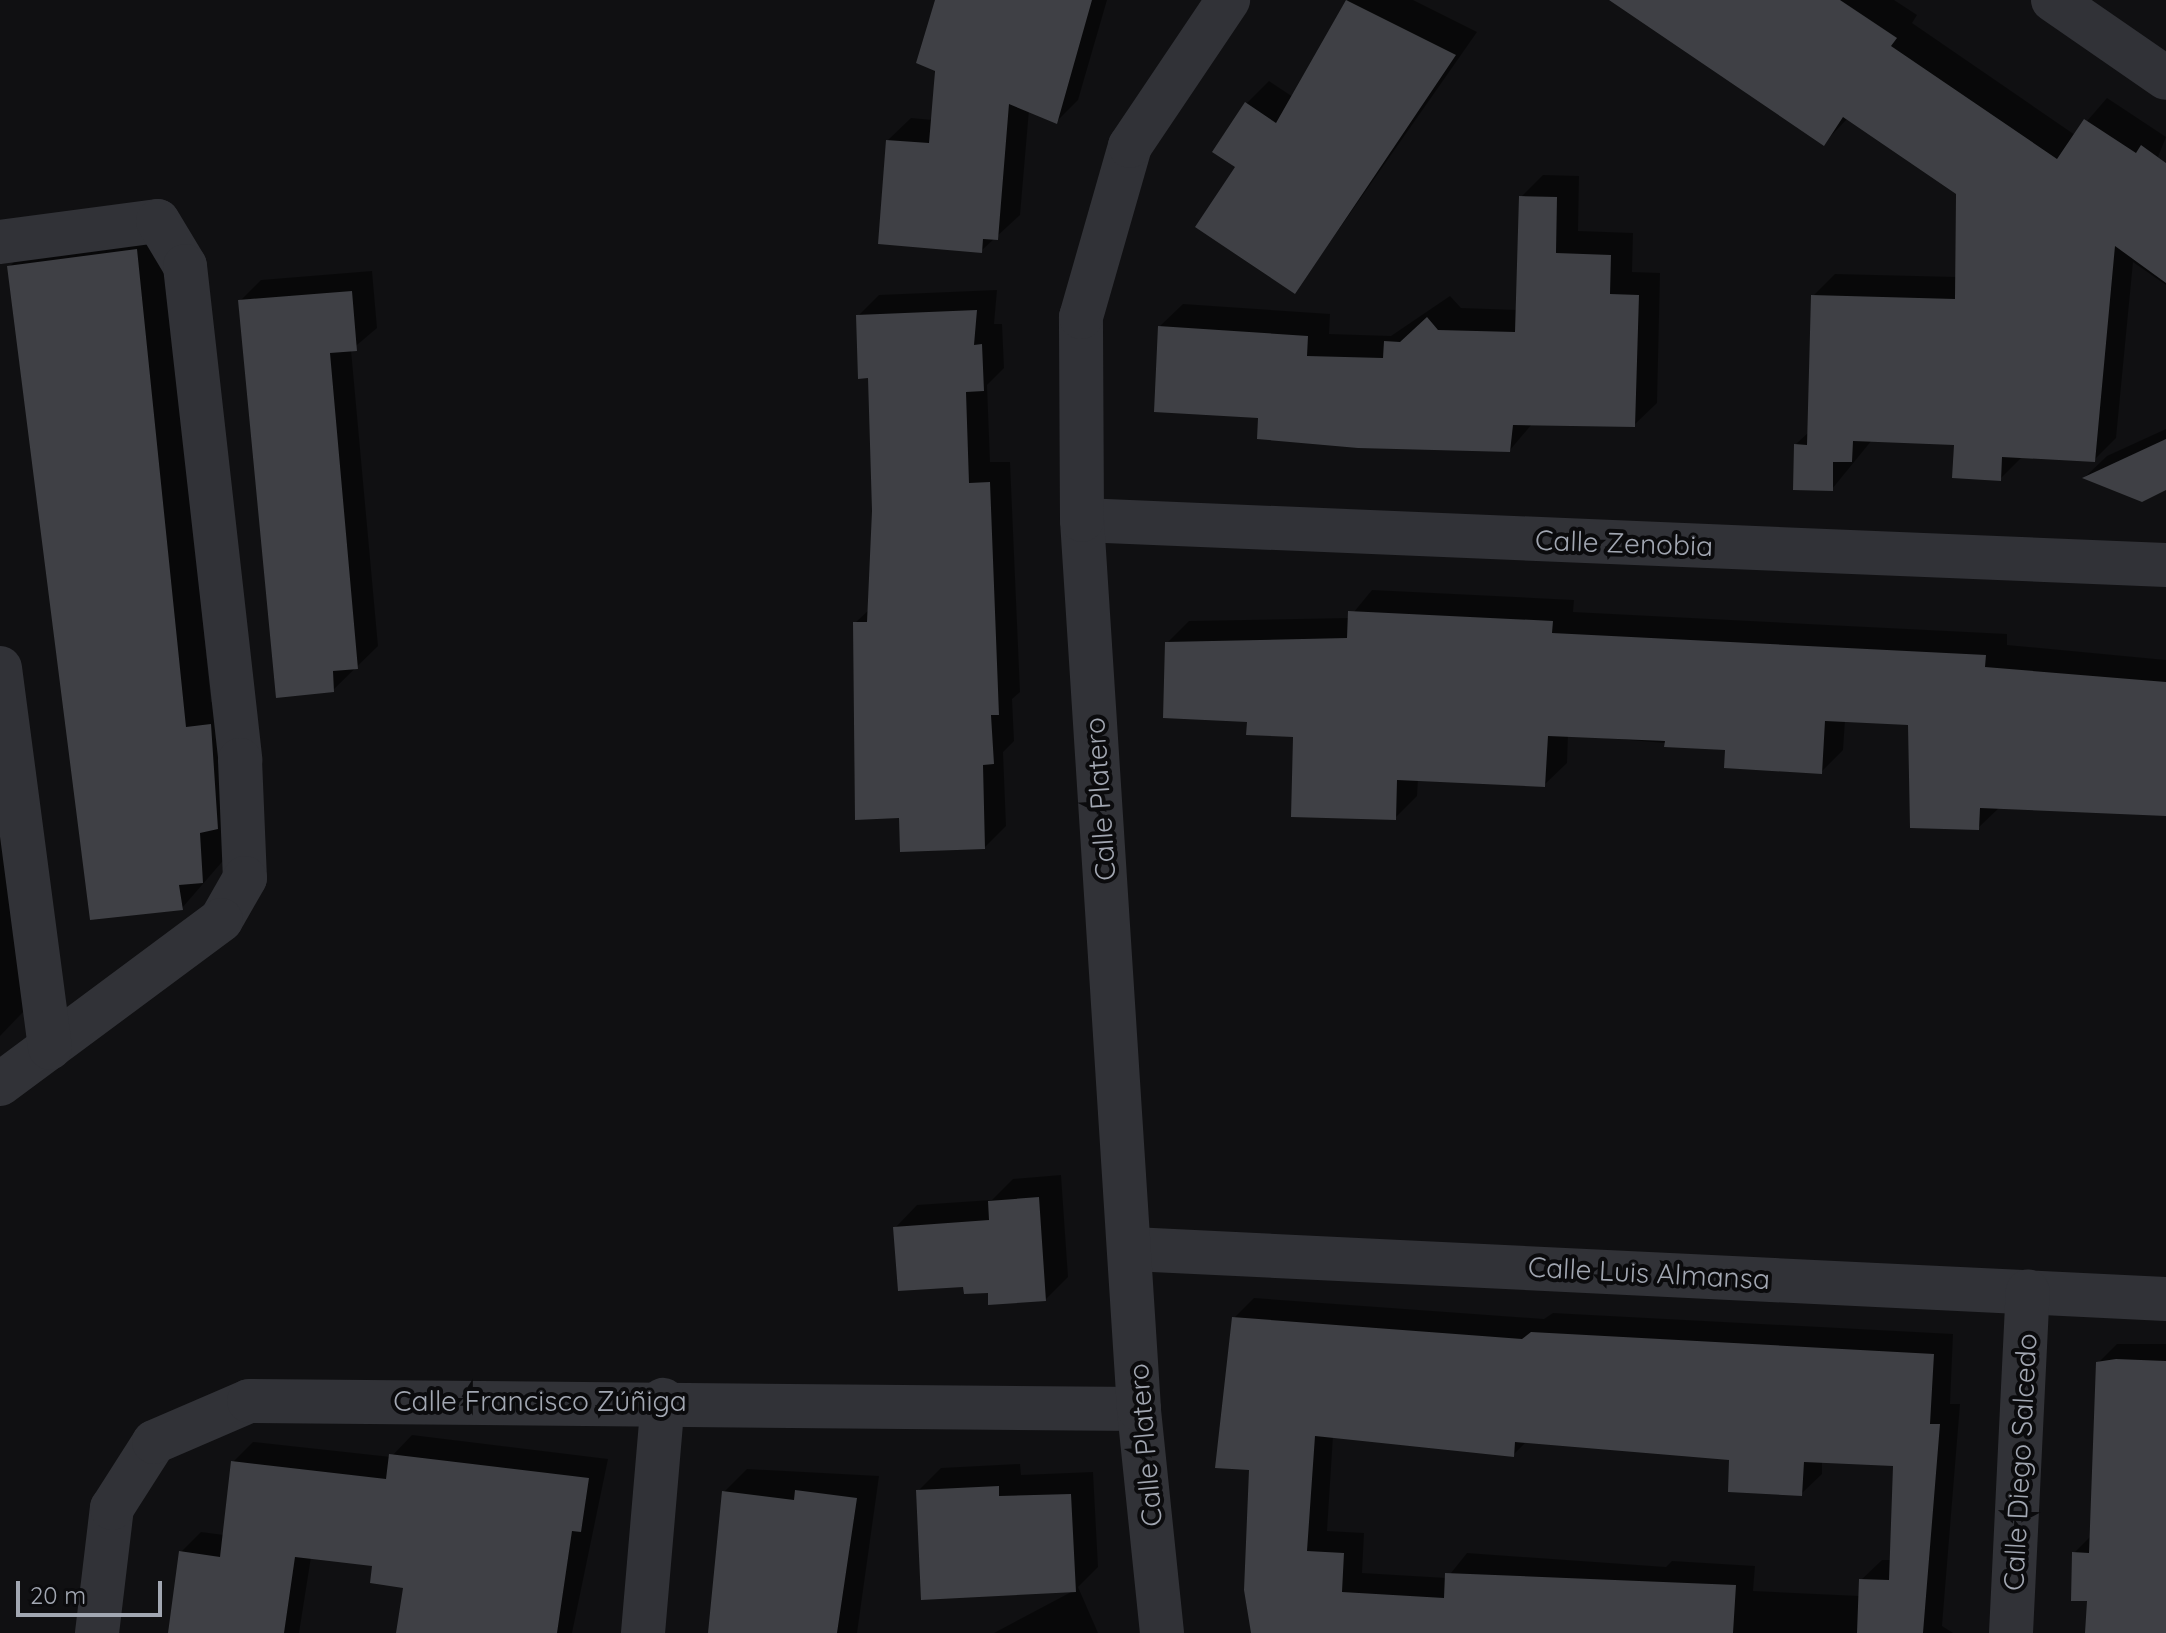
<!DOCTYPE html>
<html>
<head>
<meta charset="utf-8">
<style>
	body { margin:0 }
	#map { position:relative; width:2166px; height:1633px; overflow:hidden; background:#101012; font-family:Quicksand,sans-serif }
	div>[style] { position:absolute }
	.shadow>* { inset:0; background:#0007 }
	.building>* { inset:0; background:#3f4045 }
	.street>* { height:44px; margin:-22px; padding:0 22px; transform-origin:22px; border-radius:22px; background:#313237 }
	span { translate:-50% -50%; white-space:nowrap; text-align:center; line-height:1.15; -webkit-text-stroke:8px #0b0b0d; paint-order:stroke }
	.street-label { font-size:28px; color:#a2a7b2 }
	.scale { position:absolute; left:16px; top:1581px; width:146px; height:36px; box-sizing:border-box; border:4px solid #a2a7b2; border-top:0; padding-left:10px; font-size:24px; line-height:28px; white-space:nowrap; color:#a2a7b2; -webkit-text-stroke:6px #0b0b0d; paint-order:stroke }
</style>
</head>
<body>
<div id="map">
	<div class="shadow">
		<i style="clip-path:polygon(937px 0,1107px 0,1078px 100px,1056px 122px,1029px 110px,1020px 215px,981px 251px,888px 140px,911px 118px,933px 120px)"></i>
		<i style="clip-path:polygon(1348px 0,1413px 0,1477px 32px,1295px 292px,1238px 166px,1247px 103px,1269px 81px,1293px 97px)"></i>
		<i style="clip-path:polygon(1612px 0,1894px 0,1917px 15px,1912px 23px,2075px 135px,2107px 98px,2166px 137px,2158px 157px,2166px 163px,2166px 285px,2133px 262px,2116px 438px,2094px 460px,2023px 456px,2000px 479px,1956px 443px,1872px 440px,1832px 489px,1796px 444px,1809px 432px,1813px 296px,1835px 274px,1957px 277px,1958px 193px,1848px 118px,1824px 143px)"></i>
		<i style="clip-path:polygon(1543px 175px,1579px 176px,1578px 231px,1633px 233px,1632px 272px,1660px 273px,1657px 403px,1634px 425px,1532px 424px,1510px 450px,1260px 416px,1160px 326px,1183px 304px,1330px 314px,1329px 334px,1391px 336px,1450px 296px,1461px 308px,1518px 310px,1521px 197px)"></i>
		<i style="clip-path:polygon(163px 224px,211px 702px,236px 700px,228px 855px,182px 908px,9px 267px,35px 241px)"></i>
		<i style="clip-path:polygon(372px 271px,377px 328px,351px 350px,378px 646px,333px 690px,240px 301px,261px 280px)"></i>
		<i style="clip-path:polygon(997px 290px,994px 324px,1002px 324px,1004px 368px,987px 385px,990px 462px,1010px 462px,1020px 692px,1012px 699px,1014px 741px,1003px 752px,1006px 826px,985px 847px,901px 816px,855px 623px,870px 609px,874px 511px,869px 376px,858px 316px,879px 295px)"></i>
		<i style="clip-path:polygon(2166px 429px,2166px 488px,2085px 477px,2107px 456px)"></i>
		<i style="clip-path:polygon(1372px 590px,1574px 600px,1573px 612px,2007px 634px,2007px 645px,2166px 660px,2166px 814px,2000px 807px,1978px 828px,1910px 723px,1845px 720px,1843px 750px,1821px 772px,1727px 748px,1568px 735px,1567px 763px,1544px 785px,1418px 779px,1417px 796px,1395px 818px,1295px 735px,1249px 720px,1167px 643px,1189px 621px,1349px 618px)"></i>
		<i style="clip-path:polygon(0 755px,24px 1011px,0 1036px)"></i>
		<i style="clip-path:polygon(1061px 1175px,1068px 1277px,1046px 1299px,965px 1284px,895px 1228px,917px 1205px,992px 1200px,1013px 1179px)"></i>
		<i style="clip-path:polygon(evenodd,1254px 1298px,1544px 1319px,1553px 1313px,1953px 1334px,1950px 1404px,1960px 1404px,1942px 1626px,1953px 1633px,1252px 1633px,1251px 1468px,1234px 1318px,1254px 1298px,1333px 1436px,1513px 1455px,1527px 1441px,1731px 1458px,1801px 1494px,1822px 1474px,1822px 1461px,1895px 1464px,1892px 1560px,1882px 1560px,1861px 1580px,1860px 1596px,1753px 1591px,1755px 1566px,1672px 1561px,1666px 1567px,1467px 1553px,1447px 1578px,1362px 1573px,1364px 1533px,1327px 1531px,1333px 1436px)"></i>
		<i style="clip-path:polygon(2117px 1344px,2166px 1344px,2166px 1633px,2087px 1633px,2089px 1599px,2074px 1553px,2091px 1536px,2098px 1363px)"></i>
		<i style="clip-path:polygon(412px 1435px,608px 1459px,572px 1633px,402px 1633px,405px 1586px,374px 1564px,311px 1557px,299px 1633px,169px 1633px,181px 1552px,201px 1532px,224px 1535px,233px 1462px,253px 1442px,391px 1457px)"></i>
		<i style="clip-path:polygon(1020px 1464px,1021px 1475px,1093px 1472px,1098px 1567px,1078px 1587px,1098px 1633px,994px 1633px,1075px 1590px,918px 1491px,941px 1468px)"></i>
		<i style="clip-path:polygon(747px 1469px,879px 1476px,857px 1633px,709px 1633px,724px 1492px)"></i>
	</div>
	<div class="building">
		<i style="clip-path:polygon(935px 0,1092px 0,1057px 124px,1009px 104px,998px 240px,983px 239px,982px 253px,878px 244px,886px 140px,929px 143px,935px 71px,916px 63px)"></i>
		<i style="clip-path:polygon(1346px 0,1456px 55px,1295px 294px,1195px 227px,1235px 167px,1212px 152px,1245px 102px,1276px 123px)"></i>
		<i style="clip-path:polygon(1609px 0,1840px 0,1897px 38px,1891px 46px,2057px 159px,2084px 119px,2136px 153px,2141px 145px,2166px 163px,2166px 283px,2115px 246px,2095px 462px,2002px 457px,2001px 481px,1952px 478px,1954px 445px,1853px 441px,1852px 462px,1833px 462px,1833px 491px,1793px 490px,1794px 444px,1807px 445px,1811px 295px,1955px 299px,1956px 194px,1843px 117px,1824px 146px)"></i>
		<i style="clip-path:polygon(1519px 196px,1557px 197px,1556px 253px,1611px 255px,1610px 294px,1639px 295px,1635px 427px,1513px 425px,1510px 452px,1358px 448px,1257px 439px,1258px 418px,1154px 412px,1158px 326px,1308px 336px,1307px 356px,1383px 358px,1384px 341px,1400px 342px,1427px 317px,1438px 330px,1515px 332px)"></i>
		<i style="clip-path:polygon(137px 249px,186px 727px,211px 724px,218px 829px,200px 833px,203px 883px,179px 885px,183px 910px,90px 920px,7px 266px)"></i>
		<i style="clip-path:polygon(352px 291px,357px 351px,330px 353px,358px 669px,333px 671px,334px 692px,276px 698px,238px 300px)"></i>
		<i style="clip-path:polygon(977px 310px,974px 345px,982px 344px,984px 391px,966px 392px,969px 483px,990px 482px,999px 715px,991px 715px,994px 764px,983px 765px,985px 849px,900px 852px,899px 818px,855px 820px,853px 622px,867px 622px,872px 511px,868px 378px,858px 379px,856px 315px)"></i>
		<i style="clip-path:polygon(2166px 439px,2166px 490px,2142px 502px,2082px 478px)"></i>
		<i style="clip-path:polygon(1348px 611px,1553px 621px,1552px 633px,1986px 655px,1985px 667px,2166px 682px,2166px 816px,1980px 808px,1979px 830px,1910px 828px,1908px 725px,1825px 721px,1822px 774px,1724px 768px,1725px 750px,1664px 747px,1665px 741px,1548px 736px,1545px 787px,1397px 780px,1396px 820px,1291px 817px,1293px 737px,1246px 735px,1247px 722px,1163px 718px,1165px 642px,1347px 638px)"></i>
		<i style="clip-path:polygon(1039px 1197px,1046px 1301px,988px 1305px,988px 1293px,964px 1294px,963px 1287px,898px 1291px,893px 1227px,989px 1220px,988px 1201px)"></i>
		<i style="clip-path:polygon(1232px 1317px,1522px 1339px,1531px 1332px,1934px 1354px,1930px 1424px,1940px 1424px,1923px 1633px,1857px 1633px,1859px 1579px,1889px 1580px,1893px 1466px,1804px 1462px,1802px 1496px,1728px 1492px,1729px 1460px,1515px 1442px,1514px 1457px,1315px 1436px,1307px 1551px,1344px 1553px,1342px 1592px,1444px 1598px,1445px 1573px,1736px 1585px,1733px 1633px,1251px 1633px,1244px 1590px,1249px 1470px,1215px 1468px)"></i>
		<i style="clip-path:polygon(2116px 1359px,2166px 1361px,2166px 1633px,2085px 1633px,2087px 1601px,2071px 1601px,2072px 1552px,2089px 1553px,2096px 1362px)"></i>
		<i style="clip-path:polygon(389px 1454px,589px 1478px,581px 1532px,572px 1531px,557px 1633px,396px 1633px,403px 1588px,370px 1583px,372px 1566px,295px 1557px,284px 1633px,168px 1633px,179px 1551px,220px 1557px,231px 1461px,386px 1479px)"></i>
		<i style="clip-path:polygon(999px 1486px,999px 1496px,1071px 1494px,1076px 1592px,921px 1600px,916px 1490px)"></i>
		<i style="clip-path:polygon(795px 1490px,857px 1498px,837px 1633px,708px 1633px,722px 1491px,794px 1500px)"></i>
	</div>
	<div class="street">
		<i style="left:2053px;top:0;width:137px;rotate:34.6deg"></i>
		<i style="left:0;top:242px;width:159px;rotate:-7.6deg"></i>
		<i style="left:158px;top:221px;width:52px;rotate:59deg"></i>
		<i style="left:185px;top:266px;width:497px;rotate:83.6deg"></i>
		<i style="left:240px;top:760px;width:118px;rotate:87.6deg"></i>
		<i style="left:245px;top:878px;width:48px;rotate:119.7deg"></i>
		<i style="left:221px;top:920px;width:275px;rotate:143.4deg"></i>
		<i style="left:1082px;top:520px;width:1085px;rotate:2.38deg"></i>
		<i style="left:0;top:668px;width:383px;rotate:82.5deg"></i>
		<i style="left:1132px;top:1249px;width:1035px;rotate:2.77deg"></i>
		<i style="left:97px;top:1633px;width:126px;rotate:-83.2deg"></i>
		<i style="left:112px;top:1508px;width:78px;rotate:-57.5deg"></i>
		<i style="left:154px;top:1442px;width:103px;rotate:-23.3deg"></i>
		<i style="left:249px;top:1401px;width:890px;rotate:0.52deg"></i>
		<i style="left:643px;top:1633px;width:234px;rotate:-85.1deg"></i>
		<i style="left:1162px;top:1633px;width:225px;rotate:-95.9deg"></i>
		<i style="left:1139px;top:1409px;width:891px;rotate:-93.67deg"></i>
		<i style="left:1082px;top:520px;width:203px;rotate:-90.3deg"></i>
		<i style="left:1081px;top:317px;width:178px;rotate:-74deg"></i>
		<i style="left:1130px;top:146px;width:176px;rotate:-56.1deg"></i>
		<i style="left:2011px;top:1633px;width:342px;rotate:-87.2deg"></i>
	</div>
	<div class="street-label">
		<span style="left:1624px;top:543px;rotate:2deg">Calle Zenobia</span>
		<span style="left:1100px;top:799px;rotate:-94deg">Calle Platero</span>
		<span style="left:1649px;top:1273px;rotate:3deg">Calle Luis Almansa</span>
		<span style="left:540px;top:1401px">Calle Francisco Zúñiga</span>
		<span style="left:1145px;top:1445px;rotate:-95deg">Calle Platero</span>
		<span style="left:2020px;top:1462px;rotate:-87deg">Calle Diego Salcedo</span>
	</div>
	<div class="scale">20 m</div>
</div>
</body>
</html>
